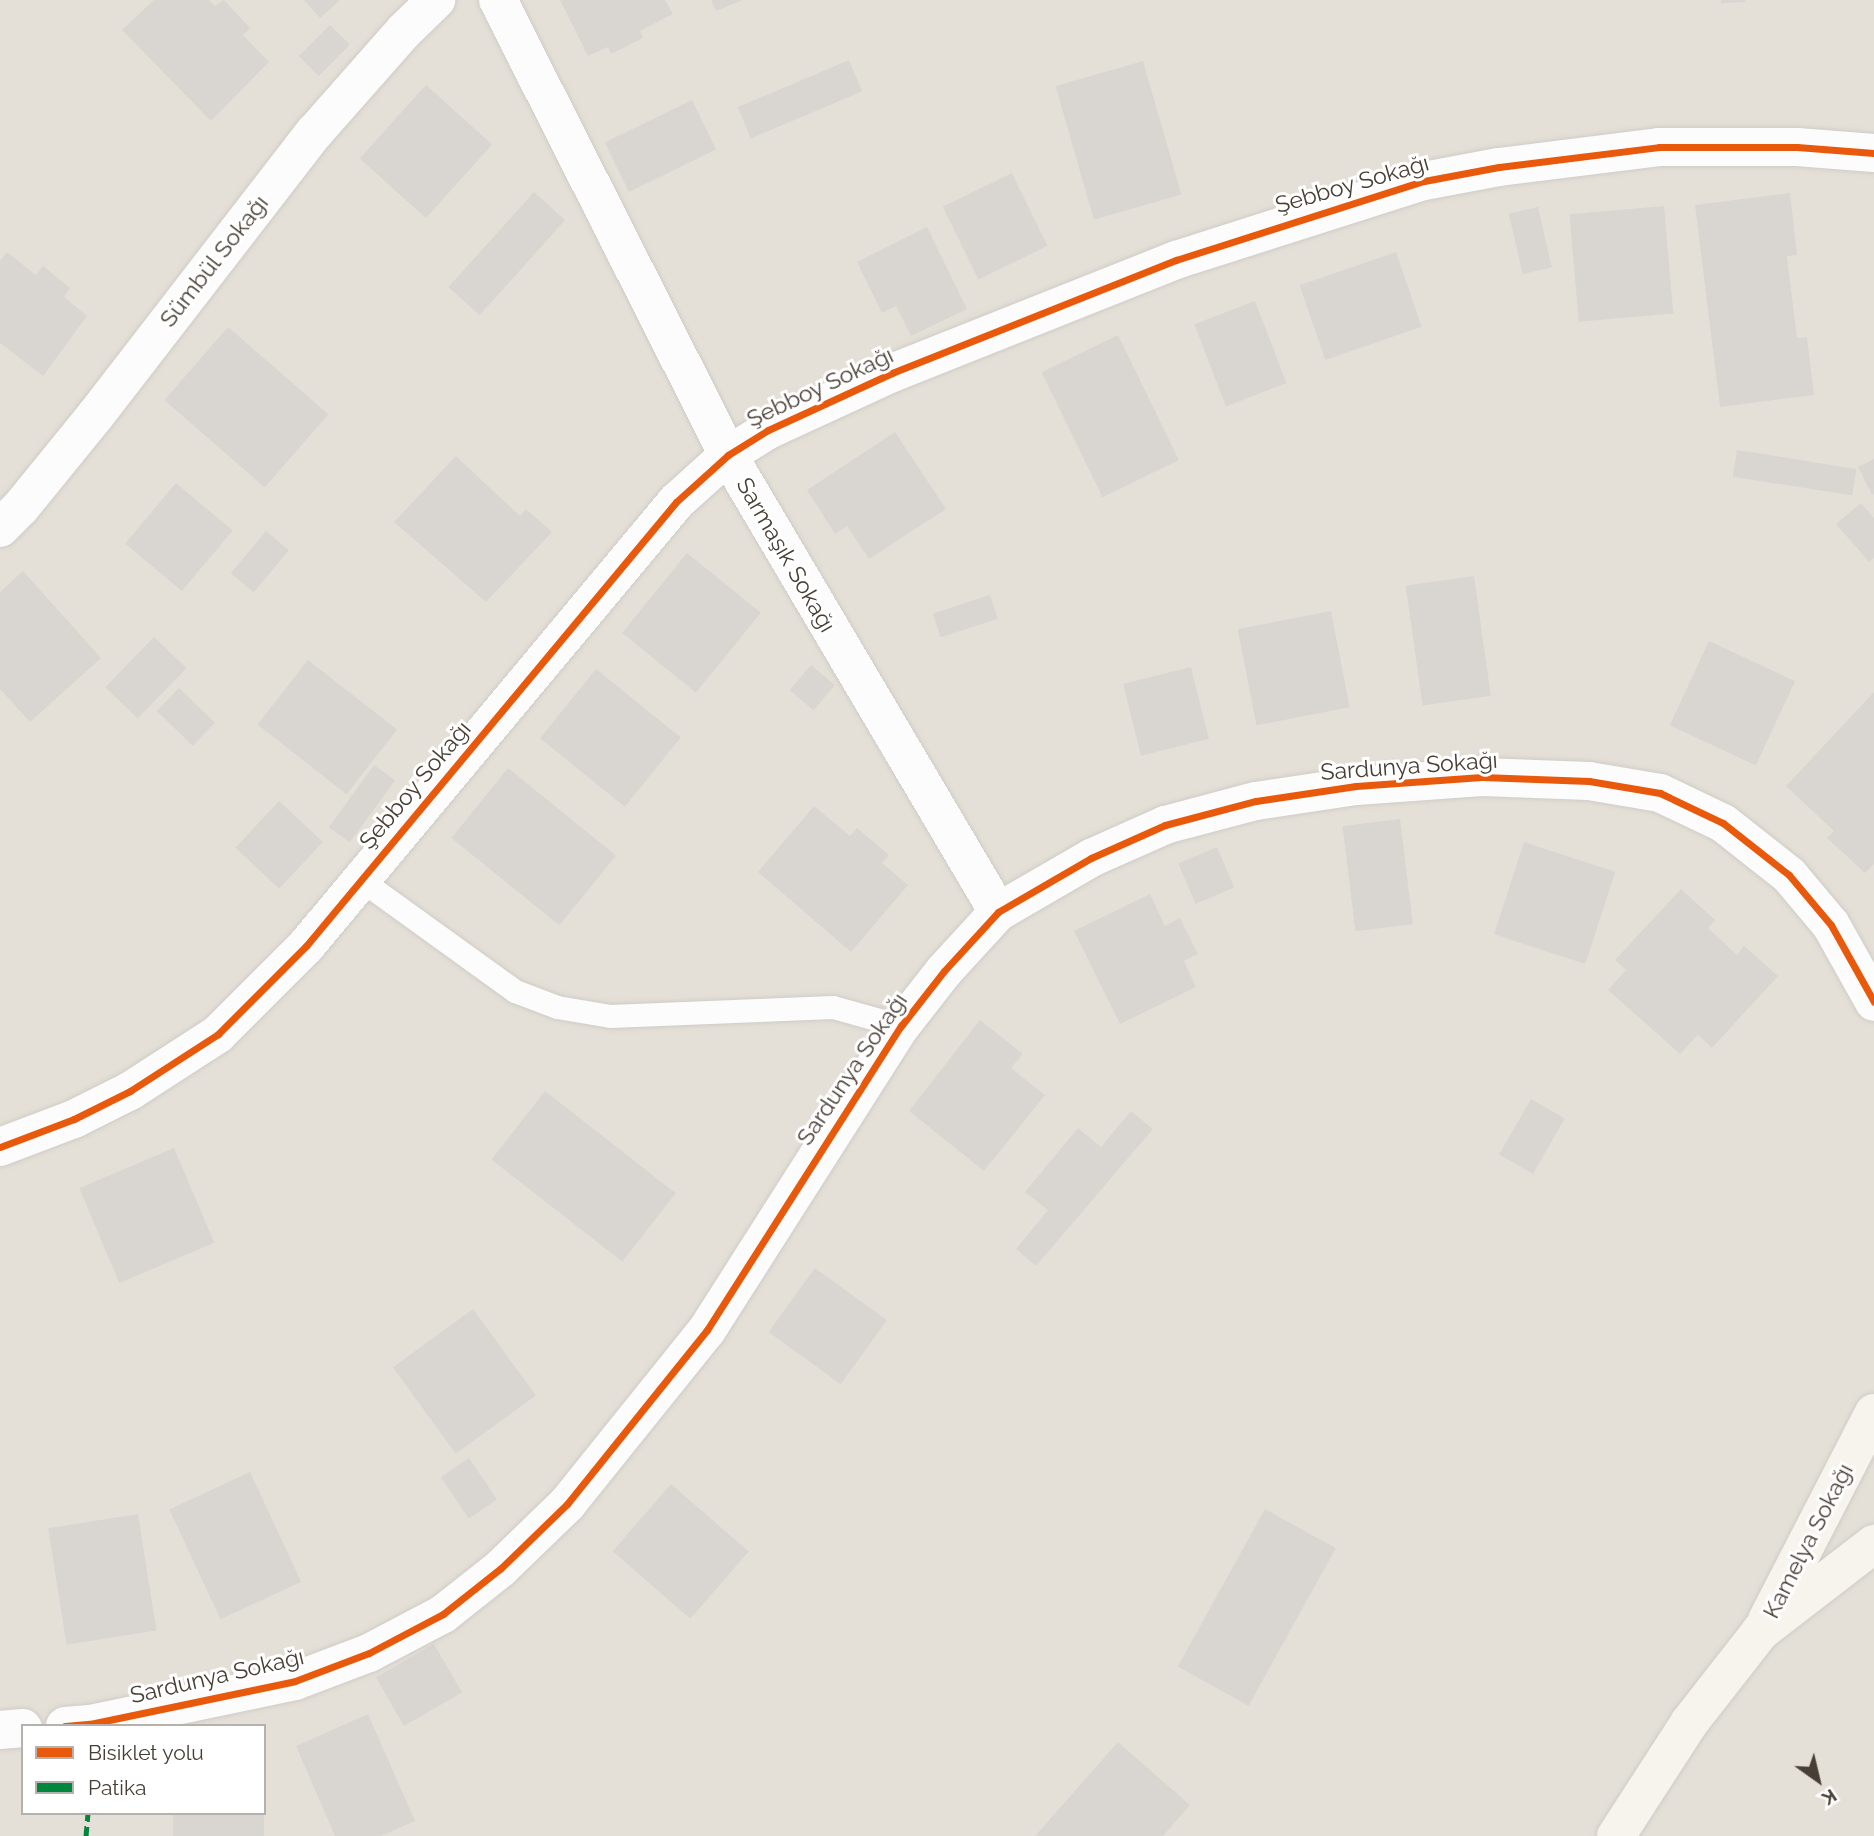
<!DOCTYPE html>
<html>
<head>
<meta charset="utf-8">
<style>
	body { margin:0 }
	#map { position:relative; width:1874px; height:1836px; overflow:hidden; background:#f1eeea; font-family:Raleway,sans-serif }
	div>[style] { position:absolute }
	.residential>* { inset:0; background:#e5e0d7 }
	.building>* { inset:0; background:#d9d5d1; transform-origin:0 0 }
	.roads { filter:drop-shadow(0 0 2px #cfccc7) drop-shadow(0 0 2px #cfccc7) }
	.lane>* { height:23px; margin:-11.5px; padding:0 11.5px; transform-origin:11.5px; border-radius:11.5px; background:#fdfcfc }
	.street>* { height:38px; margin:-19px; padding:0 19px; transform-origin:19px; border-radius:19px; background:#fdfcfc }
	.secondary>* { height:38px; margin:-19px; padding:0 19px; transform-origin:19px; border-radius:19px; background:#f7f4ee }
	.quiet>* { height:5px; margin-top:-2.5px; transform-origin:0; background:repeating-linear-gradient(90deg,#00873e 0 10px,transparent 0 15px) }
	.cycleway>* { height:7px; margin:-3.5px; padding:0 3.5px; transform-origin:3.5px; border-radius:3.5px; background:#e8590c }
	span { translate:-50% -50%; white-space:nowrap; text-align:center; line-height:1.15; -webkit-text-stroke:6px #fff; paint-order:stroke }
	.street-label { font-size:23px; color:#473f35 }
	.legend { position:absolute; left:21px; top:1724px; width:245px; height:91px; box-sizing:border-box; background:#fff; border:2px solid #b5b2ae; margin:0; padding:9px 12px; list-style:none; font-size:21px; color:#473f35 }
	.legend li { display:flex; align-items:center; gap:14px; height:35px }
	.legend b { width:35px; border:2px solid #b5b2ae }
	.north { position:absolute; left:1783px; top:1745px; width:70px; height:70px; -webkit-text-stroke:5px #fff; paint-order:stroke; rotate:146deg; font-size:19px; font-weight:700; line-height:28px; text-align:center; color:#473f35 }
	.north::after { content:''; display:block; margin:auto; width:24px; height:32px; background:#473f35; clip-path:polygon(50% 0,100% 100%,50% 72%,0 100%) }
</style>
</head>
<body>
<div id="map">
	<div class="residential">
		<i style="clip-path:polygon(evenodd,0 0,1874px 0,1874px 1836px,0 1836px,0 0,23px 1726px,264px 1726px,264px 1813px,23px 1813px,23px 1726px)"></i>
	</div>
	<div class="building">
		<i style="clip-path:polygon(154px 0,209px 0,215px 6px,224px 0,250px 28px,243px 35px,269px 62px,211px 121px,122px 30px)"></i>
		<i style="clip-path:polygon(304px 0,340px 0,320px 18px)"></i>
		<i style="clip-path:polygon(560px 0,665px 0,673px 14px,640px 31px,643px 38px,611px 54px,608px 47px,588px 56px)"></i>
		<i style="clip-path:polygon(711px 0,743px 0,716px 11px)"></i>
		<i style="clip-path:polygon(1721px 0,1745px 0,1745px 2px,1721px 3px)"></i>
		<i style="left:330px;top:25px;width:28px;height:44px;rotate:45deg"></i>
		<i style="left:849px;top:60px;width:34px;height:121px;rotate:67deg"></i>
		<i style="left:1143px;top:61px;width:139px;height:91px;rotate:74deg"></i>
		<i style="left:426px;top:85px;width:89px;height:99px;rotate:42deg"></i>
		<i style="left:692px;top:100px;width:55px;height:97px;rotate:64deg"></i>
		<i style="left:1012px;top:173px;width:81px;height:77px;rotate:64deg"></i>
		<i style="left:534px;top:192px;width:42px;height:128px;rotate:42deg"></i>
		<i style="clip-path:polygon(1790px 193px,1797px 255px,1787px 256px,1797px 338px,1807px 337px,1814px 395px,1720px 407px,1695px 205px)"></i>
		<i style="left:1664px;top:206px;width:108px;height:95px;rotate:85deg"></i>
		<i style="left:1538px;top:207px;width:62px;height:30px;rotate:77deg"></i>
		<i style="clip-path:polygon(927px 227px,967px 309px,911px 336px,896px 306px,882px 313px,857px 262px)"></i>
		<i style="clip-path:polygon(7px 252px,36px 275px,43px 266px,70px 288px,64px 297px,87px 316px,43px 376px,0 343px,0 261px)"></i>
		<i style="left:1396px;top:252px;width:79px;height:102px;rotate:71deg"></i>
		<i style="left:1255px;top:301px;width:88px;height:65px;rotate:69deg"></i>
		<i style="left:228px;top:327px;width:133px;height:97px;rotate:41deg"></i>
		<i style="left:1118px;top:335px;width:139px;height:85px;rotate:64deg"></i>
		<i style="clip-path:polygon(895px 432px,946px 509px,869px 559px,847px 526px,835px 534px,807px 490px)"></i>
		<i style="left:1737px;top:450px;width:121px;height:27px;rotate:9deg"></i>
		<i style="clip-path:polygon(456px 456px,520px 516px,526px 509px,552px 532px,486px 602px,394px 522px)"></i>
		<i style="clip-path:polygon(1874px 459px,1874px 494px,1872px 495px,1858px 467px)"></i>
		<i style="left:176px;top:483px;width:74px;height:79px;rotate:40deg"></i>
		<i style="clip-path:polygon(1861px 503px,1874px 518px,1874px 558px,1869px 562px,1836px 524px)"></i>
		<i style="left:266px;top:531px;width:30px;height:55px;rotate:40deg"></i>
		<i style="left:687px;top:553px;width:95px;height:103px;rotate:39deg"></i>
		<i style="clip-path:polygon(23px 571px,101px 658px,30px 722px,0 689px,0 592px)"></i>
		<i style="left:1474px;top:576px;width:121px;height:69px;rotate:82deg"></i>
		<i style="left:990px;top:595px;width:25px;height:60px;rotate:72deg"></i>
		<i style="left:1331px;top:611px;width:98px;height:95px;rotate:79deg"></i>
		<i style="left:154px;top:637px;width:45px;height:70px;rotate:44deg"></i>
		<i style="left:1709px;top:641px;width:95px;height:93px;rotate:25deg"></i>
		<i style="left:308px;top:660px;width:113px;height:82px;rotate:38deg"></i>
		<i style="left:811px;top:665px;width:31px;height:33px;rotate:40deg"></i>
		<i style="left:1191px;top:667px;width:74px;height:70px;rotate:76deg"></i>
		<i style="left:596px;top:669px;width:109px;height:89px;rotate:39deg"></i>
		<i style="left:179px;top:688px;width:50px;height:32px;rotate:44deg"></i>
		<i style="clip-path:polygon(1874px 692px,1874px 864px,1865px 873px,1827px 838px,1834px 831px,1786px 786px)"></i>
		<i style="left:374px;top:765px;width:26px;height:77px;rotate:36deg"></i>
		<i style="left:508px;top:768px;width:139px;height:90px;rotate:39deg"></i>
		<i style="left:279px;top:801px;width:60px;height:64px;rotate:43deg"></i>
		<i style="clip-path:polygon(814px 806px,850px 836px,857px 828px,889px 855px,882px 863px,908px 885px,851px 952px,758px 872px)"></i>
		<i style="left:1400px;top:819px;width:106px;height:58px;rotate:83deg"></i>
		<i style="left:1524px;top:842px;width:96px;height:97px;rotate:18deg"></i>
		<i style="left:1217px;top:847px;width:44px;height:42px;rotate:67deg"></i>
		<i style="clip-path:polygon(1681px 889px,1715px 920px,1708px 928px,1737px 955px,1744px 946px,1778px 976px,1712px 1048px,1698px 1035px,1680px 1054px,1608px 990px,1626px 970px,1615px 960px)"></i>
		<i style="clip-path:polygon(1150px 894px,1165px 926px,1180px 918px,1198px 954px,1184px 961px,1196px 987px,1120px 1024px,1074px 931px)"></i>
		<i style="clip-path:polygon(980px 1020px,1023px 1054px,1011px 1068px,1045px 1095px,984px 1171px,909px 1111px)"></i>
		<i style="left:545px;top:1091px;width:166px;height:87px;rotate:38deg"></i>
		<i style="left:1531px;top:1099px;width:39px;height:64px;rotate:30deg"></i>
		<i style="clip-path:polygon(1131px 1111px,1153px 1129px,1036px 1266px,1016px 1249px,1048px 1210px,1025px 1192px,1078px 1128px,1101px 1147px)"></i>
		<i style="left:174px;top:1148px;width:103px;height:103px;rotate:67deg"></i>
		<i style="left:815px;top:1268px;width:89px;height:79px;rotate:36deg"></i>
		<i style="left:473px;top:1309px;width:107px;height:99px;rotate:54deg"></i>
		<i style="left:469px;top:1458px;width:50px;height:34px;rotate:56deg"></i>
		<i style="left:250px;top:1472px;width:121px;height:89px;rotate:65deg"></i>
		<i style="left:671px;top:1484px;width:103px;height:89px;rotate:41deg"></i>
		<i style="left:1265px;top:1509px;width:81px;height:180px;rotate:29deg"></i>
		<i style="left:138px;top:1514px;width:118px;height:91px;rotate:81deg"></i>
		<i style="left:434px;top:1644px;width:56px;height:67px;rotate:60deg"></i>
		<i style="clip-path:polygon(368px 1714px,415px 1821px,381px 1836px,335px 1836px,296px 1746px)"></i>
		<i style="clip-path:polygon(1118px 1742px,1190px 1805px,1163px 1836px,1035px 1836px)"></i>
		<i style="left:173px;top:1813px;width:91px;height:24px"></i>
	</div>
	<div class="roads">
		<div class="lane">
			<i style="left:361px;top:880px;width:190px;rotate:35.8deg"></i>
			<i style="left:515px;top:991px;width:45px;rotate:20.9deg"></i>
			<i style="left:557px;top:1007px;width:54px;rotate:9.6deg"></i>
			<i style="left:610px;top:1016px;width:223px;rotate:-2.3deg"></i>
			<i style="left:833px;top:1007px;width:71px;rotate:15.6deg"></i>
		</div>
		<div class="street">
			<i style="left:498px;top:0;width:510px;rotate:63.18deg"></i>
			<i style="left:728px;top:455px;width:531px;rotate:59.42deg"></i>
			<i style="left:0;top:528px;width:30px;rotate:-45deg"></i>
			<i style="left:21px;top:507px;width:117px;rotate:-50.9deg"></i>
			<i style="left:95px;top:416px;width:358px;rotate:-52.3deg"></i>
			<i style="left:314px;top:133px;width:136px;rotate:-48.6deg"></i>
			<i style="left:404px;top:31px;width:45px;rotate:-44.1deg"></i>
			<i style="left:0;top:1147px;width:79px;rotate:-20.7deg"></i>
			<i style="left:74px;top:1119px;width:63px;rotate:-26.6deg"></i>
			<i style="left:130px;top:1091px;width:105px;rotate:-32.9deg"></i>
			<i style="left:218px;top:1034px;width:124px;rotate:-45deg"></i>
			<i style="left:306px;top:946px;width:578px;rotate:-50.19deg"></i>
			<i style="left:676px;top:502px;width:70px;rotate:-42.1deg"></i>
			<i style="left:728px;top:455px;width:47px;rotate:-32deg"></i>
			<i style="left:768px;top:430px;width:136px;rotate:-24.7deg"></i>
			<i style="left:892px;top:373px;width:306px;rotate:-21.7deg"></i>
			<i style="left:1176px;top:260px;width:260px;rotate:-17.7deg"></i>
			<i style="left:1424px;top:181px;width:76px;rotate:-10.6deg"></i>
			<i style="left:1499px;top:167px;width:161px;rotate:-7.1deg"></i>
			<i style="left:1659px;top:147px;width:138px"></i>
			<i style="left:1797px;top:147px;width:77px;rotate:4.5deg"></i>
			<i style="left:65px;top:1726px;width:25px;rotate:-5deg"></i>
			<i style="left:90px;top:1724px;width:209px;rotate:-11.8deg"></i>
			<i style="left:295px;top:1681px;width:79px;rotate:-20.7deg"></i>
			<i style="left:369px;top:1653px;width:84px;rotate:-27.8deg"></i>
			<i style="left:443px;top:1614px;width:74px;rotate:-38.4deg"></i>
			<i style="left:501px;top:1568px;width:92px;rotate:-44.1deg"></i>
			<i style="left:567px;top:1504px;width:223px;rotate:-51.2deg"></i>
			<i style="left:707px;top:1330px;width:361px;rotate:-57.5deg"></i>
			<i style="left:901px;top:1026px;width:70px;rotate:-52deg"></i>
			<i style="left:944px;top:971px;width:80px;rotate:-47.5deg"></i>
			<i style="left:998px;top:912px;width:108px;rotate:-30.1deg"></i>
			<i style="left:1091px;top:858px;width:81px;rotate:-24deg"></i>
			<i style="left:1165px;top:825px;width:94px;rotate:-14.8deg"></i>
			<i style="left:1256px;top:801px;width:101px;rotate:-8.5deg"></i>
			<i style="left:1356px;top:786px;width:126px;rotate:-4.1deg"></i>
			<i style="left:1482px;top:777px;width:107px;rotate:2.1deg"></i>
			<i style="left:1589px;top:781px;width:72px;rotate:9.6deg"></i>
			<i style="left:1660px;top:793px;width:70px;rotate:25.5deg"></i>
			<i style="left:1723px;top:823px;width:84px;rotate:38.2deg"></i>
			<i style="left:1789px;top:875px;width:65px;rotate:50deg"></i>
			<i style="left:1831px;top:925px;width:88px;rotate:60.8deg"></i>
			<i style="left:0;top:1730px;width:23px;rotate:-5deg"></i>
		</div>
		<div class="secondary">
			<i style="left:1767px;top:1620px;width:233px;rotate:-62.7deg"></i>
			<i style="left:1616px;top:1836px;width:135px;rotate:-57.1deg"></i>
			<i style="left:1689px;top:1723px;width:117px;rotate:-52deg"></i>
			<i style="left:1761px;top:1631px;width:143px;rotate:-37.6deg"></i>
		</div>
	</div>
	<div class="quiet">
		<i style="left:86px;top:1836px;width:23px;rotate:-85deg"></i>
	</div>
	<div class="cycleway">
		<i style="left:0;top:1147px;width:79px;rotate:-20.7deg"></i>
		<i style="left:74px;top:1119px;width:63px;rotate:-26.6deg"></i>
		<i style="left:130px;top:1091px;width:105px;rotate:-32.9deg"></i>
		<i style="left:218px;top:1034px;width:124px;rotate:-45deg"></i>
		<i style="left:306px;top:946px;width:578px;rotate:-50.19deg"></i>
		<i style="left:676px;top:502px;width:70px;rotate:-42.1deg"></i>
		<i style="left:728px;top:455px;width:47px;rotate:-32deg"></i>
		<i style="left:768px;top:430px;width:136px;rotate:-24.7deg"></i>
		<i style="left:892px;top:373px;width:306px;rotate:-21.7deg"></i>
		<i style="left:1176px;top:260px;width:260px;rotate:-17.7deg"></i>
		<i style="left:1424px;top:181px;width:76px;rotate:-10.6deg"></i>
		<i style="left:1499px;top:167px;width:161px;rotate:-7.1deg"></i>
		<i style="left:1659px;top:147px;width:138px"></i>
		<i style="left:1797px;top:147px;width:77px;rotate:4.5deg"></i>
		<i style="left:65px;top:1726px;width:25px;rotate:-5deg"></i>
		<i style="left:90px;top:1724px;width:209px;rotate:-11.8deg"></i>
		<i style="left:295px;top:1681px;width:79px;rotate:-20.7deg"></i>
		<i style="left:369px;top:1653px;width:84px;rotate:-27.8deg"></i>
		<i style="left:443px;top:1614px;width:74px;rotate:-38.4deg"></i>
		<i style="left:501px;top:1568px;width:92px;rotate:-44.1deg"></i>
		<i style="left:567px;top:1504px;width:223px;rotate:-51.2deg"></i>
		<i style="left:707px;top:1330px;width:361px;rotate:-57.5deg"></i>
		<i style="left:901px;top:1026px;width:70px;rotate:-52deg"></i>
		<i style="left:944px;top:971px;width:80px;rotate:-47.5deg"></i>
		<i style="left:998px;top:912px;width:108px;rotate:-30.1deg"></i>
		<i style="left:1091px;top:858px;width:81px;rotate:-24deg"></i>
		<i style="left:1165px;top:825px;width:94px;rotate:-14.8deg"></i>
		<i style="left:1256px;top:801px;width:101px;rotate:-8.5deg"></i>
		<i style="left:1356px;top:786px;width:126px;rotate:-4.1deg"></i>
		<i style="left:1482px;top:777px;width:107px;rotate:2.1deg"></i>
		<i style="left:1589px;top:781px;width:72px;rotate:9.6deg"></i>
		<i style="left:1660px;top:793px;width:70px;rotate:25.5deg"></i>
		<i style="left:1723px;top:823px;width:84px;rotate:38.2deg"></i>
		<i style="left:1789px;top:875px;width:65px;rotate:50deg"></i>
		<i style="left:1831px;top:925px;width:88px;rotate:60.8deg"></i>
	</div>
	<div class="street-label">
		<span style="left:1352px;top:184px;rotate:-16deg">Şebboy Sokağı</span>
		<span style="left:214px;top:261px;rotate:-52deg">Sümbül Sokağı</span>
		<span style="left:820px;top:387px;rotate:-25deg">Şebboy Sokağı</span>
		<span style="left:786px;top:555px;rotate:60deg">Sarmaşık Sokağı</span>
		<span style="left:1409px;top:766px;rotate:-4deg">Sardunya Sokağı</span>
		<span style="left:415px;top:785px;rotate:-50deg">Şebboy Sokağı</span>
		<span style="left:852px;top:1069px;rotate:-56deg">Sardunya Sokağı</span>
		<span style="left:1808px;top:1541px;rotate:-63deg">Kamelya Sokağı</span>
		<span style="left:217px;top:1676px;rotate:-13deg">Sardunya Sokağı</span>
	</div>
	<ul class="legend">
	<li><b style="height:9px;background:#e8590c"></b>Bisiklet yolu</li>
	<li><b style="height:9px;background:#00873e"></b>Patika</li>
	</ul>
	<div class="north">K</div>
</div>
</body>
</html>
